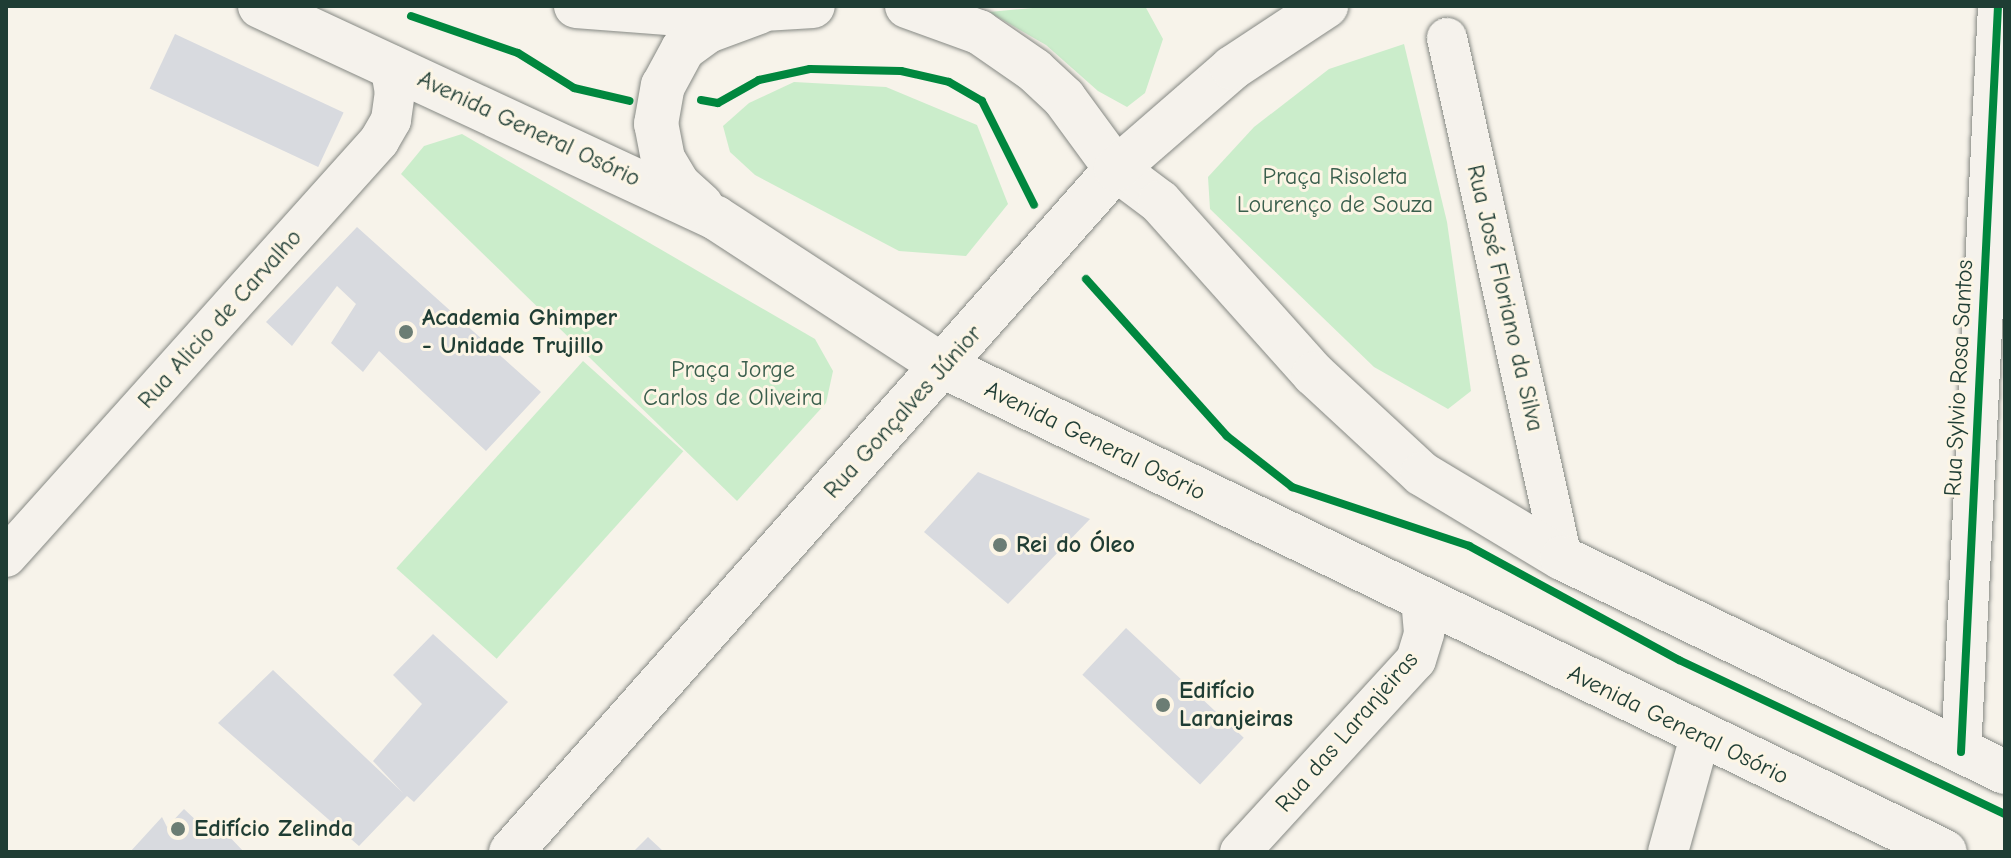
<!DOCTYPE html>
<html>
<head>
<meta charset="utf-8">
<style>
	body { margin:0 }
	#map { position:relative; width:2011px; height:858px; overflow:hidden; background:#f7f3ea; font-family:"Comic Neue",sans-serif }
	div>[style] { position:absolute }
	.green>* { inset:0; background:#cbedcb; transform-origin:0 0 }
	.building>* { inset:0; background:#d8dadf; transform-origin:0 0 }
	.roads { filter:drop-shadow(0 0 2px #868984) drop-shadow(0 0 2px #868984) }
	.street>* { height:40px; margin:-20px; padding:0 20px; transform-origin:20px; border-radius:20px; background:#f5f2ec }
	.secondary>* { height:44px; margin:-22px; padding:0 22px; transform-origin:22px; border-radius:22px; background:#f5f2ec }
	.cycleway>* { height:8px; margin:-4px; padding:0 4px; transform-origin:4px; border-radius:4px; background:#00873e }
	.dots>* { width:22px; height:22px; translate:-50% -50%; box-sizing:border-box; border:4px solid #fcf5e5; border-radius:50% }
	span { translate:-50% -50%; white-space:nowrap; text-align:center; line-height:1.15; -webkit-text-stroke:6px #fcf5e5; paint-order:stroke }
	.street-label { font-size:24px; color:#1f3d34 }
	.park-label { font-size:24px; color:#3a5f4d }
	.poi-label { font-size:24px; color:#1f3d34; font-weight:700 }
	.left { translate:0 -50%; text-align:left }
	.frame { position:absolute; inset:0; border:8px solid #1f3d34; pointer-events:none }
</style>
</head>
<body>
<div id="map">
	<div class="green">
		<i style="clip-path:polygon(1055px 6px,1145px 6px,1163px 39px,1145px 93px,1127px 107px,1098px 91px,1046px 45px,989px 12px)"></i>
		<i style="clip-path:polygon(1404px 44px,1447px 222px,1471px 391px,1448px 409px,1374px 367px,1210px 209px,1208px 177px,1254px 127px,1329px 69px)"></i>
		<i style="clip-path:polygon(794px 82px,886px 87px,977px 125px,1008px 204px,966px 256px,899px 251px,755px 175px,730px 152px,723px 126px,749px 103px)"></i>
		<i style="clip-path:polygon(462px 134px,815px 339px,833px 371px,826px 403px,737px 501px,401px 174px,424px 146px)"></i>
		<i style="left:583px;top:361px;width:135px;height:279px;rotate:42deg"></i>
	</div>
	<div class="building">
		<i style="left:175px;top:34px;width:186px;height:60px;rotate:25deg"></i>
		<i style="clip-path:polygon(357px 227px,541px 392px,486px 451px,379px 351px,363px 372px,331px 343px,356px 304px,337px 286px,292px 346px,266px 322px)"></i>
		<i style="clip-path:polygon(978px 472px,1090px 519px,1008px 604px,924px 532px)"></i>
		<i style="left:1126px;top:628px;width:161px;height:64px;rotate:43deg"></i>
		<i style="clip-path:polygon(433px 634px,508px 702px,414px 802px,407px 796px,359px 846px,218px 723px,273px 670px,403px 793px,373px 761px,422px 704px,393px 675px)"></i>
		<i style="clip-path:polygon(184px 809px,216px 839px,224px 831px,244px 852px,130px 852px,162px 817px,167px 827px)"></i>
		<i style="clip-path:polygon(648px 837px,664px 852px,633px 852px)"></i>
	</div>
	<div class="roads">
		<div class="street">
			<i style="left:1447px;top:38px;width:533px;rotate:77.53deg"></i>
			<i style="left:6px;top:557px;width:559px;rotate:-48.12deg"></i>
			<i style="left:379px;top:141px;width:24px;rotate:-60deg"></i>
			<i style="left:391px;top:120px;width:27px;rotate:-82deg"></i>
			<i style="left:395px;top:93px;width:29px;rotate:-100deg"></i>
			<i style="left:1961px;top:752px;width:747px;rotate:-87.16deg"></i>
			<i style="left:1240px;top:852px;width:260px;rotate:-47.5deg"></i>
			<i style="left:1416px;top:660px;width:28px;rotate:-73deg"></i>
			<i style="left:1424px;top:633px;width:33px;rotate:-95deg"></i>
			<i style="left:1668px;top:852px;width:119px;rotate:-74.5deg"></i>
		</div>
		<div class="secondary">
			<i style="left:260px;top:6px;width:503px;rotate:24.93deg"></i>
			<i style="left:716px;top:218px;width:273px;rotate:33.1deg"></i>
			<i style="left:945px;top:367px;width:1111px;rotate:25.87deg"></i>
			<i style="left:576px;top:6px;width:105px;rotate:4.4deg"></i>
			<i style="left:681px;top:14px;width:132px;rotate:-3.5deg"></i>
			<i style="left:907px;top:6px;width:77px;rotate:19.9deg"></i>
			<i style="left:979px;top:32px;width:67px;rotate:34.6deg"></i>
			<i style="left:1034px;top:70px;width:41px;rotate:43deg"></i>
			<i style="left:1064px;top:98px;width:88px;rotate:53.8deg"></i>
			<i style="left:1116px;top:169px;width:55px;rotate:36.9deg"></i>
			<i style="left:1160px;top:202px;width:231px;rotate:48.2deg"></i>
			<i style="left:1314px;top:374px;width:147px;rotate:42.8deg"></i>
			<i style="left:1422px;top:474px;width:163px;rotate:31deg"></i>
			<i style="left:1562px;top:558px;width:492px;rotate:25.8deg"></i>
			<i style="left:701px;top:205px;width:31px;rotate:-138deg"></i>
			<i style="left:678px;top:184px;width:29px;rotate:-121deg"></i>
			<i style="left:663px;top:159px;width:36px;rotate:-101deg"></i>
			<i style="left:656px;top:124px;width:39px;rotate:-80deg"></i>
			<i style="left:663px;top:86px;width:42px;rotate:-61.6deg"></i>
			<i style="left:683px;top:49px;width:31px;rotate:-36deg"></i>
			<i style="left:708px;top:31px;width:54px;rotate:-20.4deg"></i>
			<i style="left:511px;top:852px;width:912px;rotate:-48.47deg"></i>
			<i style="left:1116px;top:169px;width:154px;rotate:-41deg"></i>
			<i style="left:1232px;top:68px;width:113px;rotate:-33.4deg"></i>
		</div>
	</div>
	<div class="cycleway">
		<i style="left:411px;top:16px;width:113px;rotate:19.1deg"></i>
		<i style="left:518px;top:53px;width:66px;rotate:32deg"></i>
		<i style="left:574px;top:88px;width:57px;rotate:13.1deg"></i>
		<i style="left:701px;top:100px;width:17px;rotate:10deg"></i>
		<i style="left:718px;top:103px;width:47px;rotate:-29.3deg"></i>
		<i style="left:759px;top:80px;width:52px;rotate:-12.2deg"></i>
		<i style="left:810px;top:69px;width:91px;rotate:1.3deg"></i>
		<i style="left:901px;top:71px;width:49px;rotate:12.9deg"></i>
		<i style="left:949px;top:82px;width:38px;rotate:30deg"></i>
		<i style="left:982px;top:101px;width:116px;rotate:63.4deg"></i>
		<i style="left:1086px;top:279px;width:211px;rotate:48.1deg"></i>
		<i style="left:1227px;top:436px;width:83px;rotate:38.1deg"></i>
		<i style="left:1292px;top:487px;width:187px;rotate:18.4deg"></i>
		<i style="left:1469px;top:546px;width:239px;rotate:28.5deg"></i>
		<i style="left:1679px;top:660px;width:361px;rotate:25.3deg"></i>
		<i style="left:1961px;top:752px;width:747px;rotate:-87.16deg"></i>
	</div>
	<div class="dots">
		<i style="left:406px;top:332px;background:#6b7d74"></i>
		<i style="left:1000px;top:545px;background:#6b7d74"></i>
		<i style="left:1163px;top:705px;background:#6b7d74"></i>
		<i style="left:178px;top:829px;background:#6b7d74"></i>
	</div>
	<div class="street-label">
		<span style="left:529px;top:129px;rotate:25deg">Avenida General Osório</span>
		<span style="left:1505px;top:298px;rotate:77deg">Rua José Floriano da Silva</span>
		<span style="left:220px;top:319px;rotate:-48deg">Rua Alicio de Carvalho</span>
		<span style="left:1959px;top:378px;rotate:-87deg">Rua Sylvio Rosa Santos</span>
		<span style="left:903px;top:412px;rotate:-48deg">Rua Gonçalves Júnior</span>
		<span style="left:1095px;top:441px;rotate:26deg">Avenida General Osório</span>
		<span style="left:1678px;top:725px;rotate:26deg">Avenida General Osório</span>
		<span style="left:1347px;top:732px;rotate:-49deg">Rua das Laranjeiras</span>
	</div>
	<div class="park-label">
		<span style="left:1335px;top:191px">Praça Risoleta<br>Lourenço de Souza</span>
		<span style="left:733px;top:384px">Praça Jorge<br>Carlos de Oliveira</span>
	</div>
	<div class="poi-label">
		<span class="left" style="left:422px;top:332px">Academia Ghimper<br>- Unidade Trujillo</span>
		<span class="left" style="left:1016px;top:545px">Rei do Óleo</span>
		<span class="left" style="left:1179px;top:705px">Edifício<br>Laranjeiras</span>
		<span class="left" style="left:194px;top:829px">Edifício Zelinda</span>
	</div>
	<div class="frame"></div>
</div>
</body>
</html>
